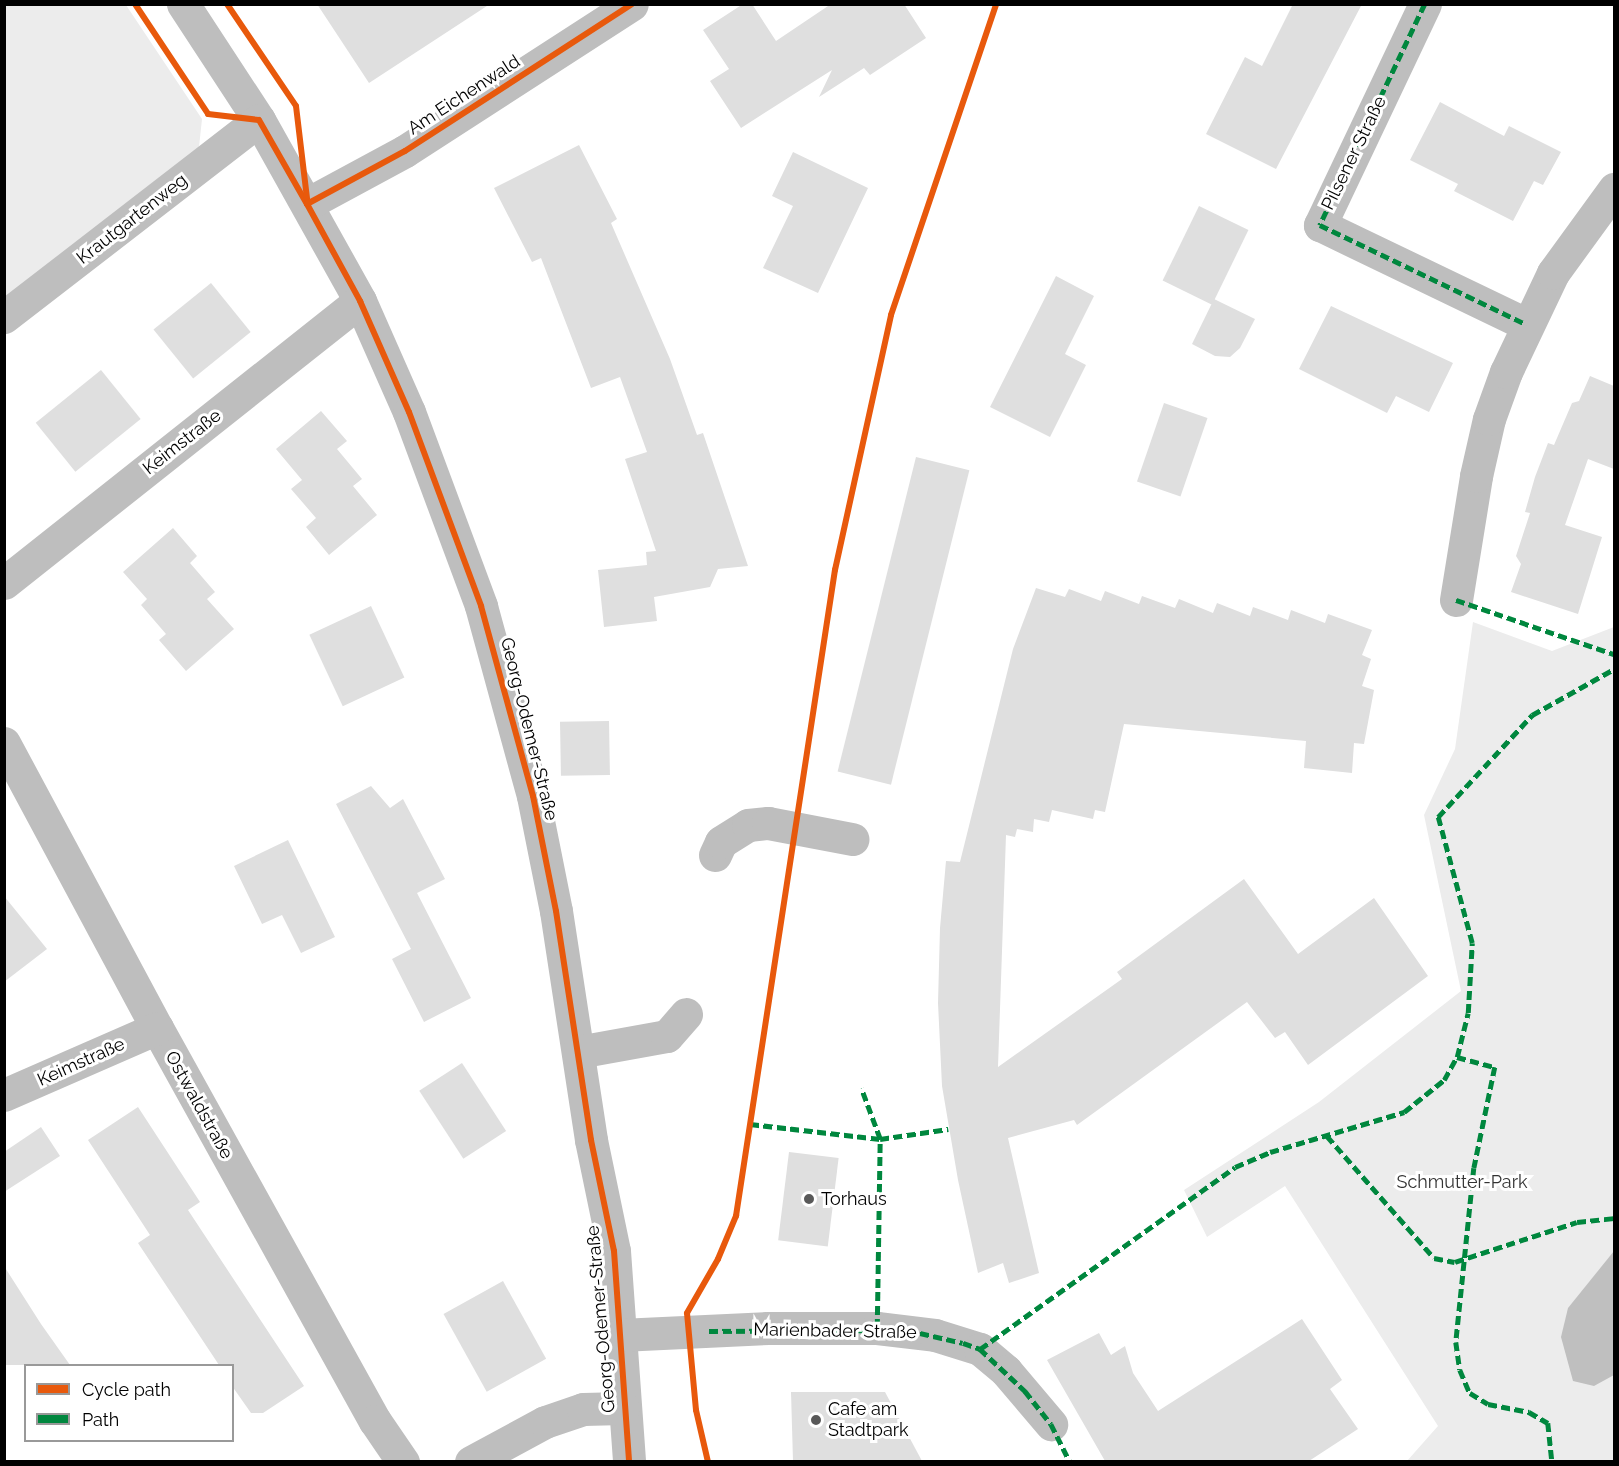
<!DOCTYPE html>
<html>
<head>
<meta charset="utf-8">
<style>
	body { margin:0 }
	#map { position:relative; width:1619px; height:1466px; overflow:hidden; background:#fff; font-family:Raleway,sans-serif }
	div>[style] { position:absolute }
	.green>* { inset:0; background:#ececec }
	.water>* { inset:0; background:#bfbfbf }
	.building>* { inset:0; background:#dfdfdf; transform-origin:0 0 }
	.minor>* { height:33px; margin:-16.5px; padding:0 16.5px; transform-origin:16.5px; border-radius:16.5px; background:#bebebe }
	.quiet>* { height:4.5px; margin-top:-2.25px; transform-origin:0; background:repeating-linear-gradient(90deg,#00873e 0 9px,transparent 0 13.5px) }
	.cycleway>* { height:6px; margin:-3px; padding:0 3px; transform-origin:3px; border-radius:3px; background:#e8590c }
	.dots>* { width:16px; height:16px; translate:-50% -50%; box-sizing:border-box; border:3px solid #fff; border-radius:50% }
	span { translate:-50% -50%; white-space:nowrap; text-align:center; line-height:1.15; -webkit-text-stroke:6px #fff; paint-order:stroke }
	.street-label { font-size:18px; color:#000 }
	.park-label { font-size:18px; color:#333 }
	.poi-label { font-size:18px; color:#000 }
	.left { translate:0 -50%; text-align:left }
	.frame { position:absolute; inset:0; border:6px solid #000; pointer-events:none }
	.legend { position:absolute; left:24px; top:1364px; width:210px; height:78px; box-sizing:border-box; background:#fff; border:2px solid #999; margin:0; padding:8px 10px; list-style:none; font-size:18px; color:#000 }
	.legend li { display:flex; align-items:center; gap:12px; height:30px }
	.legend b { width:30px; border:2px solid #999 }
</style>
</head>
<body>
<div id="map">
	<div class="green">
		<i style="clip-path:polygon(5px 5px,126px 5px,202px 119px,199px 147px,5px 297px)"></i>
		<i style="clip-path:polygon(1473px 622px,1552px 651px,1614px 627px,1614px 1461px,1407px 1461px,1438px 1426px,1285px 1186px,1207px 1237px,1184px 1190px,1319px 1102px,1461px 991px,1424px 815px,1455px 749px)"></i>
	</div>
	<div class="water">
		<i style="clip-path:polygon(1614px 1251px,1614px 1375px,1594px 1386px,1573px 1381px,1561px 1337px,1568px 1308px)"></i>
	</div>
	<div class="building">
		<i style="clip-path:polygon(317px 4px,490px 4px,369px 83px)"></i>
		<i style="clip-path:polygon(743px 4px,752px 4px,776px 41px,831px 4px,904px 4px,926px 38px,870px 75px,864px 68px,819px 97px,832px 70px,741px 128px,710px 81px,729px 69px,703px 30px)"></i>
		<i style="clip-path:polygon(1293px 4px,1362px 4px,1276px 169px,1206px 134px,1245px 57px,1262px 66px)"></i>
		<i style="clip-path:polygon(1440px 102px,1504px 136px,1509px 126px,1561px 152px,1543px 185px,1534px 181px,1513px 221px,1454px 191px,1458px 184px,1410px 160px)"></i>
		<i style="clip-path:polygon(579px 145px,617px 219px,611px 223px,670px 359px,697px 435px,703px 433px,748px 566px,718px 569px,710px 587px,654px 597px,657px 621px,604px 627px,598px 570px,647px 565px,646px 552px,656px 551px,625px 459px,647px 452px,620px 377px,591px 388px,541px 258px,532px 262px,494px 188px)"></i>
		<i style="clip-path:polygon(793px 152px,868px 188px,818px 293px,763px 268px,793px 206px,772px 196px)"></i>
		<i style="left:1199px;top:206px;width:55px;height:83px;rotate:26deg"></i>
		<i style="clip-path:polygon(1056px 276px,1094px 296px,1065px 354px,1086px 365px,1050px 437px,990px 407px)"></i>
		<i style="left:211px;top:283px;width:63px;height:74px;rotate:51deg"></i>
		<i style="clip-path:polygon(1214px 299px,1255px 319px,1240px 348px,1230px 357px,1215px 356px,1192px 344px)"></i>
		<i style="clip-path:polygon(1331px 306px,1453px 363px,1429px 412px,1396px 396px,1387px 413px,1299px 369px)"></i>
		<i style="left:101px;top:370px;width:63px;height:84px;rotate:51deg"></i>
		<i style="clip-path:polygon(1590px 376px,1614px 386px,1614px 469px,1588px 459px,1565px 525px,1602px 537px,1578px 614px,1511px 592px,1521px 564px,1516px 556px,1530px 513px,1525px 512px,1535px 477px,1548px 443px,1554px 445px,1572px 403px,1579px 401px)"></i>
		<i style="left:1164px;top:403px;width:46px;height:83px;rotate:19deg"></i>
		<i style="clip-path:polygon(321px 411px,347px 441px,337px 449px,362px 479px,353px 486px,377px 515px,329px 555px,306px 527px,316px 518px,291px 489px,302px 480px,276px 449px)"></i>
		<i style="left:916px;top:457px;width:55px;height:324px;rotate:14deg"></i>
		<i style="clip-path:polygon(173px 528px,197px 556px,190px 563px,215px 592px,207px 599px,234px 629px,186px 671px,159px 640px,166px 634px,141px 605px,147px 599px,123px 572px)"></i>
		<i style="clip-path:polygon(1036px 588px,1065px 597px,1069px 589px,1101px 601px,1105px 591px,1139px 604px,1142px 596px,1175px 608px,1179px 599px,1213px 613px,1217px 603px,1250px 616px,1253px 607px,1288px 620px,1291px 610px,1325px 623px,1328px 614px,1372px 630px,1362px 655px,1371px 659px,1362px 686px,1374px 690px,1364px 744px,1354px 743px,1352px 773px,1304px 768px,1306px 741px,1124px 724px,1105px 812px,1095px 810px,1093px 819px,1052px 810px,1049px 822px,1034px 819px,1033px 832px,1017px 829px,1015px 837px,1006px 835px,998px 1067px,1122px 979px,1117px 972px,1244px 879px,1298px 954px,1374px 898px,1428px 976px,1308px 1065px,1285px 1032px,1275px 1038px,1247px 1002px,1077px 1125px,1074px 1120px,1008px 1138px,1039px 1273px,1009px 1283px,1003px 1263px,978px 1273px,958px 1180px,942px 1086px,938px 1003px,940px 928px,946px 861px,960px 862px,1013px 649px)"></i>
		<i style="left:371px;top:606px;width:79px;height:68px;rotate:65deg"></i>
		<i style="left:609px;top:721px;width:54px;height:49px;rotate:89deg"></i>
		<i style="clip-path:polygon(371px 786px,390px 808px,403px 799px,445px 879px,417px 893px,471px 998px,424px 1022px,392px 959px,411px 949px,336px 804px)"></i>
		<i style="clip-path:polygon(288px 840px,335px 937px,301px 953px,282px 915px,262px 924px,234px 866px)"></i>
		<i style="clip-path:polygon(4px 896px,47px 949px,4px 982px)"></i>
		<i style="left:462px;top:1063px;width:81px;height:51px;rotate:57deg"></i>
		<i style="clip-path:polygon(138px 1107px,200px 1202px,188px 1210px,304px 1386px,263px 1413px,251px 1413px,232px 1386px,232px 1365px,219px 1365px,138px 1243px,150px 1235px,88px 1140px)"></i>
		<i style="clip-path:polygon(41px 1127px,60px 1156px,4px 1192px,4px 1152px)"></i>
		<i style="left:789px;top:1152px;width:50px;height:89px;rotate:7deg"></i>
		<i style="clip-path:polygon(4px 1266px,41px 1324px,70px 1365px,4px 1365px)"></i>
		<i style="left:503px;top:1281px;width:89px;height:68px;rotate:61deg"></i>
		<i style="clip-path:polygon(1302px 1319px,1342px 1380px,1330px 1389px,1358px 1429px,1309px 1461px,1105px 1461px,1047px 1360px,1099px 1333px,1111px 1355px,1125px 1346px,1133px 1373px,1158px 1411px)"></i>
		<i style="clip-path:polygon(791px 1392px,885px 1392px,922px 1461px,793px 1461px)"></i>
	</div>
	<div class="minor">
		<i style="left:183px;top:4px;width:139px;rotate:56.8deg"></i>
		<i style="left:259px;top:120px;width:207px;rotate:60.8deg"></i>
		<i style="left:360px;top:301px;width:121px;rotate:66.2deg"></i>
		<i style="left:409px;top:412px;width:207px;rotate:69.6deg"></i>
		<i style="left:481px;top:606px;width:197px;rotate:74.7deg"></i>
		<i style="left:533px;top:796px;width:117px;rotate:78.7deg"></i>
		<i style="left:556px;top:911px;width:232px;rotate:81.3deg"></i>
		<i style="left:591px;top:1140px;width:113px;rotate:78.3deg"></i>
		<i style="left:614px;top:1251px;width:212px;rotate:85.9deg"></i>
		<i style="left:1425px;top:4px;width:245px;rotate:115.4deg"></i>
		<i style="left:1320px;top:225px;width:229px;rotate:25.7deg"></i>
		<i style="left:307px;top:204px;width:111px;rotate:-28.4deg"></i>
		<i style="left:405px;top:151px;width:270px;rotate:-32.9deg"></i>
		<i style="left:4px;top:317px;width:322px;rotate:-37.7deg"></i>
		<i style="left:4px;top:583px;width:454px;rotate:-38.4deg"></i>
		<i style="left:1456px;top:600px;width:126px;rotate:-80.8deg"></i>
		<i style="left:1476px;top:476px;width:58px;rotate:-77.2deg"></i>
		<i style="left:1489px;top:419px;width:50px;rotate:-70.1deg"></i>
		<i style="left:1506px;top:372px;width:110px;rotate:-64.6deg"></i>
		<i style="left:1553px;top:273px;width:104px;rotate:-54deg"></i>
		<i style="left:4px;top:743px;width:323px;rotate:61.8deg"></i>
		<i style="left:157px;top:1028px;width:449px;rotate:61deg"></i>
		<i style="left:375px;top:1421px;width:50px;rotate:55.7deg"></i>
		<i style="left:715px;top:855px;width:14px;rotate:-65deg"></i>
		<i style="left:721px;top:842px;width:32px;rotate:-32deg"></i>
		<i style="left:748px;top:825px;width:20px;rotate:-6deg"></i>
		<i style="left:768px;top:823px;width:86px;rotate:10.8deg"></i>
		<i style="left:578px;top:1052px;width:90px;rotate:-10.2deg"></i>
		<i style="left:667px;top:1036px;width:29px;rotate:-49deg"></i>
		<i style="left:4px;top:1095px;width:167px;rotate:-23.6deg"></i>
		<i style="left:620px;top:1335px;width:148px;rotate:-2.7deg"></i>
		<i style="left:768px;top:1328px;width:109px"></i>
		<i style="left:877px;top:1328px;width:58px;rotate:6.9deg"></i>
		<i style="left:935px;top:1335px;width:47px;rotate:17.3deg"></i>
		<i style="left:980px;top:1349px;width:34px;rotate:40deg"></i>
		<i style="left:1006px;top:1371px;width:70px;rotate:49.7deg"></i>
		<i style="left:471px;top:1462px;width:84px;rotate:-28.4deg"></i>
		<i style="left:545px;top:1422px;width:40px;rotate:-18.9deg"></i>
		<i style="left:583px;top:1409px;width:40px;rotate:-1.4deg"></i>
	</div>
	<div class="quiet">
		<i style="left:1425px;top:4px;width:245px;rotate:115.4deg"></i>
		<i style="left:1320px;top:225px;width:229px;rotate:25.7deg"></i>
		<i style="left:1456px;top:600px;width:167px;rotate:18.9deg"></i>
		<i style="left:1457px;top:1057px;width:39px;rotate:15deg"></i>
		<i style="left:1495px;top:1067px;width:103px;rotate:101.7deg"></i>
		<i style="left:1474px;top:1168px;width:175px;rotate:95.9deg"></i>
		<i style="left:1456px;top:1342px;width:28px;rotate:82deg"></i>
		<i style="left:1460px;top:1370px;width:25px;rotate:67deg"></i>
		<i style="left:1470px;top:1393px;width:21px;rotate:31deg"></i>
		<i style="left:1488px;top:1404px;width:42px;rotate:11deg"></i>
		<i style="left:1529px;top:1412px;width:22px;rotate:30deg"></i>
		<i style="left:1548px;top:1423px;width:39px;rotate:84deg"></i>
		<i style="left:750px;top:1124px;width:131px;rotate:6.6deg"></i>
		<i style="left:880px;top:1139px;width:54px;rotate:-110.4deg"></i>
		<i style="left:1327px;top:1136px;width:162px;rotate:48.7deg"></i>
		<i style="left:1434px;top:1258px;width:21px;rotate:11deg"></i>
		<i style="left:1455px;top:1262px;width:128px;rotate:-18.2deg"></i>
		<i style="left:1577px;top:1222px;width:37px;rotate:-6deg"></i>
		<i style="left:877px;top:1328px;width:189px;rotate:-89.1deg"></i>
		<i style="left:880px;top:1139px;width:69px;rotate:-8.4deg"></i>
		<i style="left:709px;top:1331px;width:198px;rotate:-0.3deg"></i>
		<i style="left:907px;top:1330px;width:57px;rotate:13.1deg"></i>
		<i style="left:963px;top:1343px;width:18px;rotate:19deg"></i>
		<i style="left:980px;top:1349px;width:62px;rotate:43deg"></i>
		<i style="left:1025px;top:1391px;width:42px;rotate:51.8deg"></i>
		<i style="left:1051px;top:1424px;width:42px;rotate:63.4deg"></i>
		<i style="left:980px;top:1349px;width:313px;rotate:-35.5deg"></i>
		<i style="left:1235px;top:1167px;width:38px;rotate:-23deg"></i>
		<i style="left:1270px;top:1152px;width:140px;rotate:-16.6deg"></i>
		<i style="left:1404px;top:1112px;width:51px;rotate:-38.7deg"></i>
		<i style="left:1444px;top:1080px;width:26px;rotate:-61deg"></i>
		<i style="left:1457px;top:1057px;width:45px;rotate:-76deg"></i>
		<i style="left:1468px;top:1013px;width:70px;rotate:-86.7deg"></i>
		<i style="left:1472px;top:943px;width:131px;rotate:-105.1deg"></i>
		<i style="left:1438px;top:817px;width:139px;rotate:-47.3deg"></i>
		<i style="left:1532px;top:715px;width:94px;rotate:-29.3deg"></i>
	</div>
	<div class="cycleway">
		<i style="left:135px;top:4px;width:132px;rotate:56.4deg"></i>
		<i style="left:208px;top:114px;width:51px;rotate:6.7deg"></i>
		<i style="left:259px;top:120px;width:97px;rotate:60.3deg"></i>
		<i style="left:307px;top:204px;width:111px;rotate:61.3deg"></i>
		<i style="left:360px;top:301px;width:121px;rotate:66.2deg"></i>
		<i style="left:409px;top:412px;width:207px;rotate:69.6deg"></i>
		<i style="left:481px;top:606px;width:197px;rotate:74.7deg"></i>
		<i style="left:533px;top:796px;width:117px;rotate:78.7deg"></i>
		<i style="left:556px;top:911px;width:232px;rotate:81.3deg"></i>
		<i style="left:591px;top:1140px;width:113px;rotate:78.3deg"></i>
		<i style="left:614px;top:1251px;width:212px;rotate:85.9deg"></i>
		<i style="left:227px;top:4px;width:123px;rotate:55.9deg"></i>
		<i style="left:296px;top:106px;width:93px;rotate:83.2deg"></i>
		<i style="left:307px;top:204px;width:111px;rotate:-28.4deg"></i>
		<i style="left:405px;top:151px;width:270px;rotate:-32.9deg"></i>
		<i style="left:708px;top:1462px;width:53px;rotate:-103deg"></i>
		<i style="left:696px;top:1410px;width:97px;rotate:-95.3deg"></i>
		<i style="left:687px;top:1313px;width:62px;rotate:-60.1deg"></i>
		<i style="left:718px;top:1259px;width:47px;rotate:-67.3deg"></i>
		<i style="left:736px;top:1216px;width:654px;rotate:-81.29deg"></i>
		<i style="left:835px;top:570px;width:261px;rotate:-77.6deg"></i>
		<i style="left:891px;top:315px;width:328px;rotate:-71.3deg"></i>
	</div>
	<div class="dots">
		<i style="left:809px;top:1199px;background:#595959"></i>
		<i style="left:816px;top:1420px;background:#595959"></i>
	</div>
	<div class="street-label">
		<span style="left:464px;top:95px;rotate:-33deg">Am Eichenwald</span>
		<span style="left:1354px;top:153px;rotate:-64deg">Pilsener Straße</span>
		<span style="left:132px;top:219px;rotate:-38deg">Krautgartenweg</span>
		<span style="left:182px;top:442px;rotate:-38deg">Keimstraße</span>
		<span style="left:529px;top:729px;rotate:76deg">Georg-Odemer-Straße</span>
		<span style="left:81px;top:1062px;rotate:-24deg">Keimstraße</span>
		<span style="left:199px;top:1105px;rotate:61deg">Ostwaldstraße</span>
		<span style="left:601px;top:1319px;rotate:-95deg">Georg-Odemer-Straße</span>
		<span style="left:835px;top:1331px;rotate:1deg">Marienbader Straße</span>
	</div>
	<div class="park-label">
		<span style="left:1462px;top:1182px">Schmutter-Park</span>
	</div>
	<div class="poi-label">
		<span class="left" style="left:821px;top:1199px">Torhaus</span>
		<span class="left" style="left:828px;top:1420px">Cafe am<br>Stadtpark</span>
	</div>
	<div class="frame"></div>
	<ul class="legend">
	<li><b style="height:8px;background:#e8590c"></b>Cycle path</li>
	<li><b style="height:8px;background:#00873e"></b>Path</li>
	</ul>
</div>
</body>
</html>
